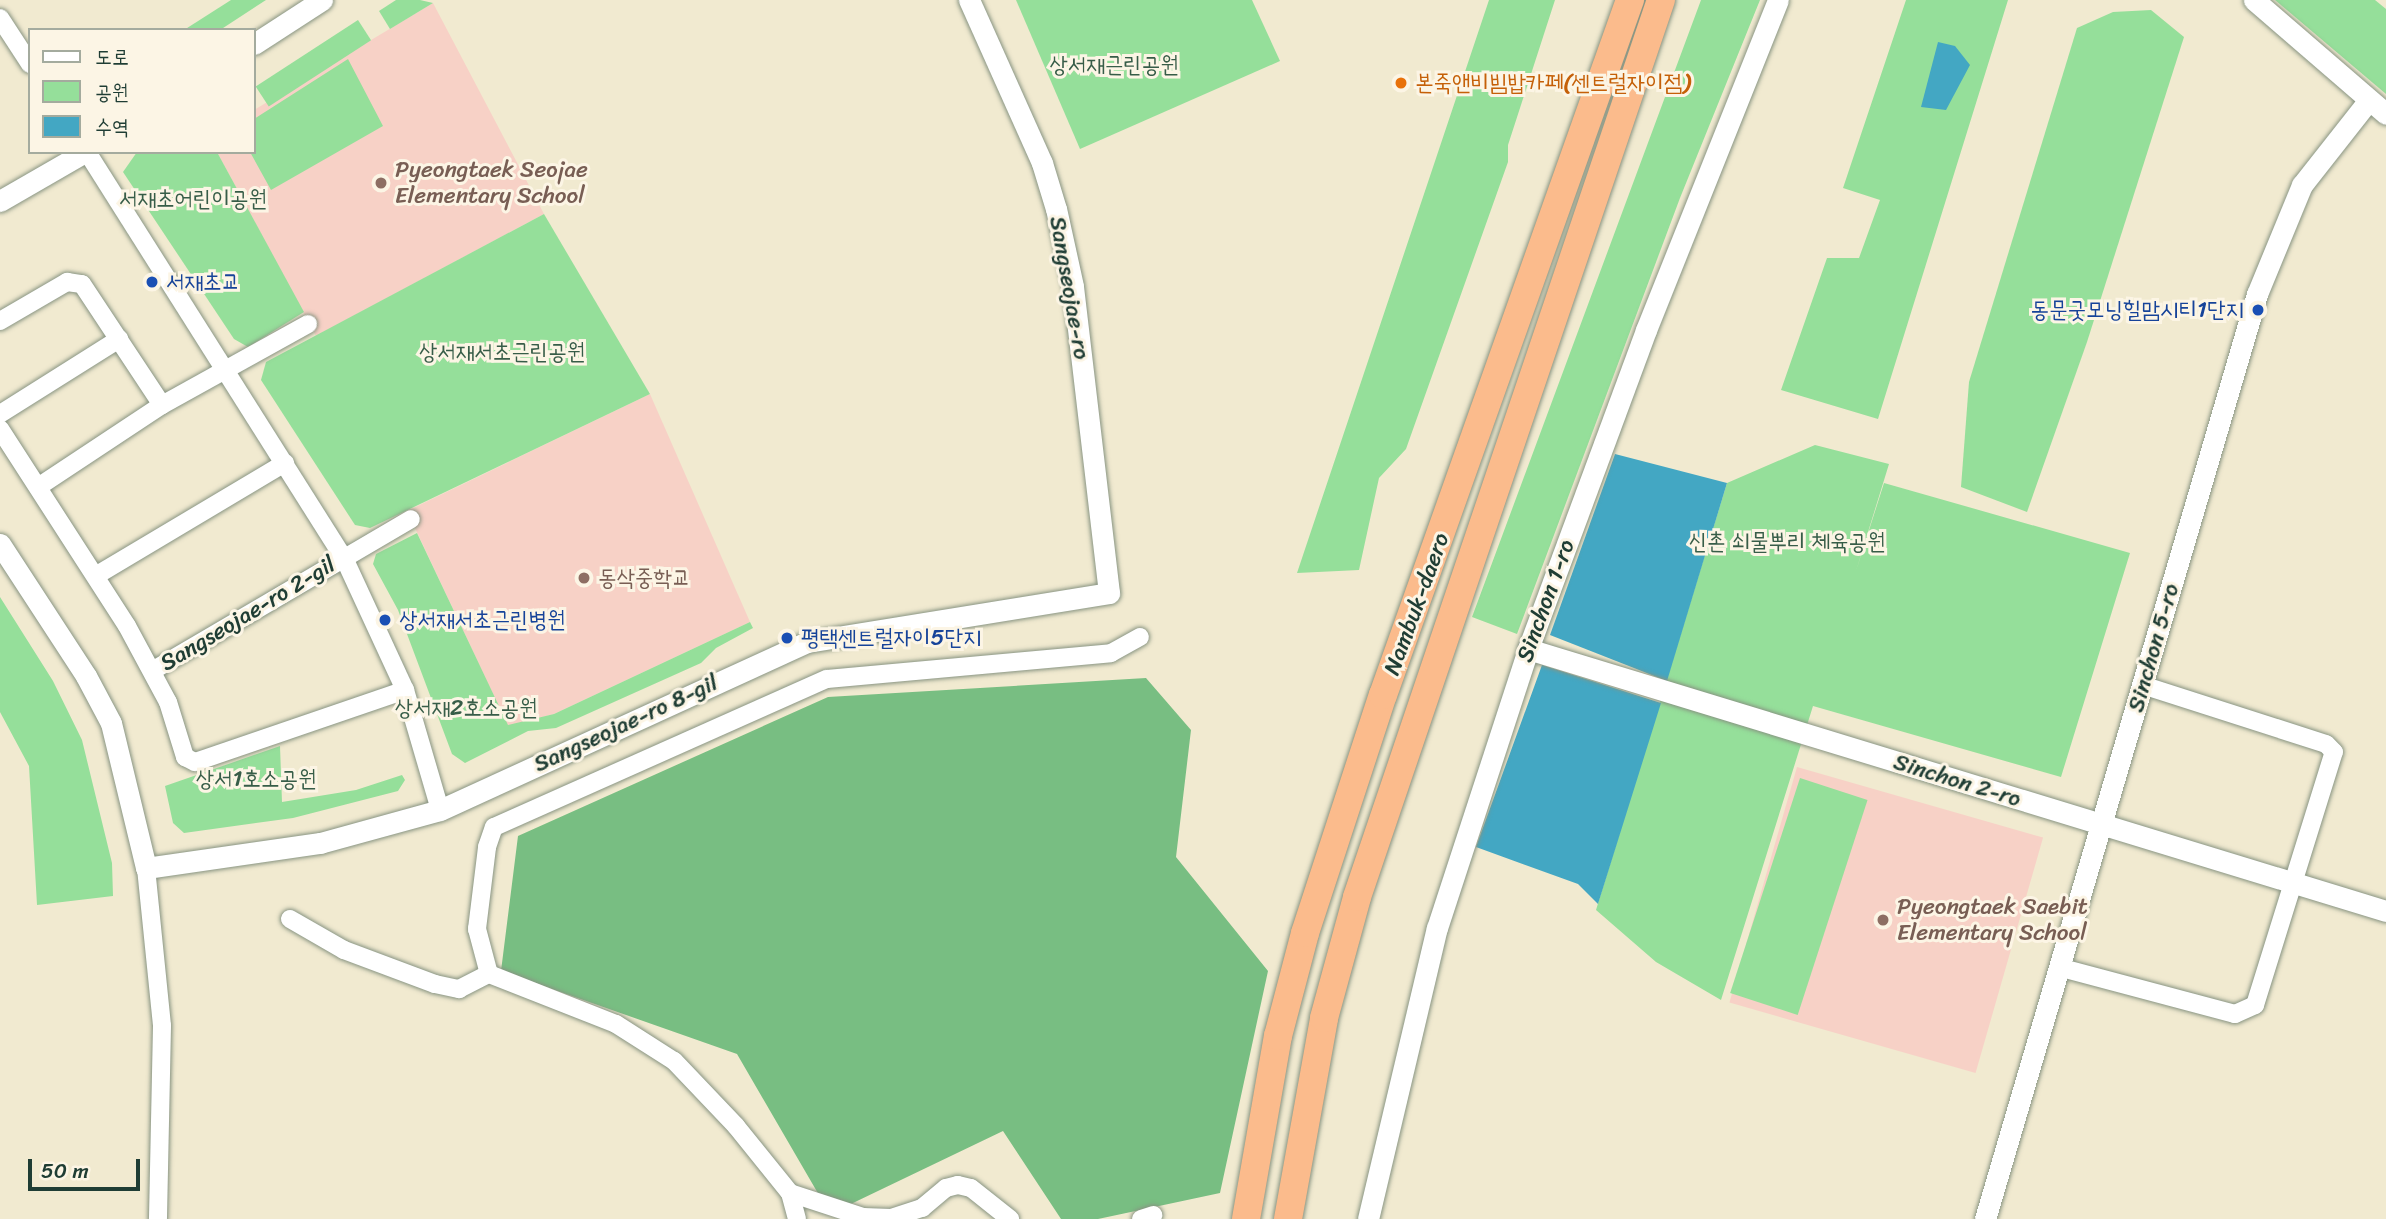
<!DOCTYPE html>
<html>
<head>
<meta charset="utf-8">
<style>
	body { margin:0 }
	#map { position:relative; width:2386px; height:1219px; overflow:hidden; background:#f1ead0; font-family:Sriracha,"Poor Story",sans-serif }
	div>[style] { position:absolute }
	.built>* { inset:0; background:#f7d1c6; transform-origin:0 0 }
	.green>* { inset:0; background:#95df9a; transform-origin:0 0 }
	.forest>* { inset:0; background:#78be82 }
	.water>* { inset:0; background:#43a7c3 }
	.roads { filter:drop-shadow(0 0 2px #889482) drop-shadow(0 0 2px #889482) }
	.minor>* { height:18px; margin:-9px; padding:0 9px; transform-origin:9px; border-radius:9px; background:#fff }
	.tertiary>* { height:21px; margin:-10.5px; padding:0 10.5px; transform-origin:10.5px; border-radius:10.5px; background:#fff }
	.trunk>* { height:28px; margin:-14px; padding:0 14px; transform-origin:14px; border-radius:14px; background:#fbbb8c }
	.dots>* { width:19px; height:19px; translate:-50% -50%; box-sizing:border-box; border:4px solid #fcf5e5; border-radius:50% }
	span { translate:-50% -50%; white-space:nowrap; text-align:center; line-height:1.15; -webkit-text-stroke:6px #fcf5e5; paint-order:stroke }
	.park-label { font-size:23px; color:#375d48 }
	.food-label { font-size:23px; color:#c56008 }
	.left { translate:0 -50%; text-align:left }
	.education-label { font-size:23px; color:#785e54 }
	.transit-label { font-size:23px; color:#164399 }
	.right { translate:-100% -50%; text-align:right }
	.street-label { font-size:23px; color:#1f3d34 }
	.legend { position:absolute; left:28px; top:28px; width:228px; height:126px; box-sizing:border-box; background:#fcf5e5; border:2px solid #a4ab9e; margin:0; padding:9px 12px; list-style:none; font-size:21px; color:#1f3d34 }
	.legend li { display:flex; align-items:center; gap:14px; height:35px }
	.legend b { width:35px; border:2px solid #a4ab9e }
	.scale { position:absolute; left:28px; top:1159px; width:112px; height:32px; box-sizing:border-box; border:4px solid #1f3d34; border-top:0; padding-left:9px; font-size:21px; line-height:24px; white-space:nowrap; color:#1f3d34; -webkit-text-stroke:5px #fcf5e5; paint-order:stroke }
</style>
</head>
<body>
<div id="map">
	<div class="built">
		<i style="clip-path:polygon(433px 3px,544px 214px,316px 336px,217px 152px,254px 152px,254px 110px)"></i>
		<i style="clip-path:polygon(650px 394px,750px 622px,554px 714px,508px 726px,407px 511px)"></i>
		<i style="left:1797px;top:767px;width:256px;height:245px;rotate:16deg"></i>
	</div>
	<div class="green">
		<i style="clip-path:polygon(231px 0,266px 0,220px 30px,184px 30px)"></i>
		<i style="clip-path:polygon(396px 0,420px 0,433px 3px,390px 29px,379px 11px)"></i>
		<i style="clip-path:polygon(1016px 0,1252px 0,1280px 61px,1080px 149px)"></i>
		<i style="clip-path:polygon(1489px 0,1555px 0,1508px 145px,1508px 162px,1406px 449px,1379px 478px,1359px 570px,1297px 573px)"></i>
		<i style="clip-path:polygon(1701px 0,1760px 0,1680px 198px,1517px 634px,1472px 617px)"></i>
		<i style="clip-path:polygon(1906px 0,2008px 0,1878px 419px,1781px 390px,1827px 258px,1859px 258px,1880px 200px,1843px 188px)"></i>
		<i style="clip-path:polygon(2275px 0,2375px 0,2386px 9px,2386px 94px)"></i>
		<i style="clip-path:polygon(2151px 10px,2184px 37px,2087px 342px,2027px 512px,1961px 487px,1969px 382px,2077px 28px,2113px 12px)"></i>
		<i style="left:358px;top:20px;width:24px;height:122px;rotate:57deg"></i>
		<i style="clip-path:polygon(348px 59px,383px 126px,271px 190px,250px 152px,254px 152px,254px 119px)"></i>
		<i style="clip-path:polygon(137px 152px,217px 152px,304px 312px,248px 347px,234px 339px,123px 172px)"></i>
		<i style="clip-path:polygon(544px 214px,650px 394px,370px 528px,355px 525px,261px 380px,266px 362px)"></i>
		<i style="clip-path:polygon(1815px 445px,1889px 464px,1856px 571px,1884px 483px,2130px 553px,2061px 777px,1813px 706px,1721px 1000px,1656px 962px,1596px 910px,1727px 483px)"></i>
		<i style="clip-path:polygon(417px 533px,508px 725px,554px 714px,750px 622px,753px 628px,716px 648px,701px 663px,556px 728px,528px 731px,465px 763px,452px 754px,398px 610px,373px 564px,376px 554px)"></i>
		<i style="clip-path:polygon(0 597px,53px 681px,82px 740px,112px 863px,113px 896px,37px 905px,29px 766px,0 712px)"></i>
		<i style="clip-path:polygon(280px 746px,282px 802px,356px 790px,402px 775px,405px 780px,398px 791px,293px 818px,184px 833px,173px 823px,165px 786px)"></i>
		<i style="left:1800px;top:778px;width:71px;height:226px;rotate:18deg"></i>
	</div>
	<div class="forest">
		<i style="clip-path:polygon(1146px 678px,1191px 730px,1176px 857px,1268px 971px,1220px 1193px,1098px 1219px,1061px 1219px,1003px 1131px,830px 1214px,737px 1054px,501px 971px,518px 836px,828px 697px)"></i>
	</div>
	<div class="water">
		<i style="clip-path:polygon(1938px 42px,1955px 46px,1970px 65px,1946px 110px,1921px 107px)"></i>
		<i style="clip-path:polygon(1615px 454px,1727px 483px,1667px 681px,1550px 635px)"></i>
		<i style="clip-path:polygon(1542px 665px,1661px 703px,1598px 904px,1578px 884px,1476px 847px)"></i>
	</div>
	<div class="roads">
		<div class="minor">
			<i style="left:0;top:18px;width:55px;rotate:56.9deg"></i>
			<i style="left:87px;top:152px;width:481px;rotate:57.7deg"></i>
			<i style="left:344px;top:558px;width:145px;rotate:65.2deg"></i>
			<i style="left:405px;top:690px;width:125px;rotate:73.7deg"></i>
			<i style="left:0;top:321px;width:78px;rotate:-30.2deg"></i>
			<i style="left:67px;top:282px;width:15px;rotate:8deg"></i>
			<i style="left:82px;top:284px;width:145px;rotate:56.5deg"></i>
			<i style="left:0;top:414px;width:141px;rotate:-32.2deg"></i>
			<i style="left:0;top:429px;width:234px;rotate:57.2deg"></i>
			<i style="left:127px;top:626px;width:86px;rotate:61.7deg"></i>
			<i style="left:168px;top:702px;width:58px;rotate:72.8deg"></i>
			<i style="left:185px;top:757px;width:11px;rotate:27deg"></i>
			<i style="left:195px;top:762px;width:222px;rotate:-18.9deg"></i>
			<i style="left:38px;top:487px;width:149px;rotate:-33.5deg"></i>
			<i style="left:162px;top:405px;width:167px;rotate:-29deg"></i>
			<i style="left:97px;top:575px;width:219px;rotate:-30.8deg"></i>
			<i style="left:152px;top:671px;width:300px;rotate:-30.4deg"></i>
			<i style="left:146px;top:868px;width:159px;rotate:84.2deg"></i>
			<i style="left:162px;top:1026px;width:193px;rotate:91.2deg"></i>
			<i style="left:290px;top:919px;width:62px;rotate:29.9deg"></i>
			<i style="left:344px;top:950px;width:97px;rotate:20.5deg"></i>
			<i style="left:435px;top:984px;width:25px;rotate:12deg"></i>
			<i style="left:459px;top:989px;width:34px;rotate:-27deg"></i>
			<i style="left:2062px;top:968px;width:179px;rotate:14.9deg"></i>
			<i style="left:2235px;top:1014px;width:22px;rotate:-24deg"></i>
			<i style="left:2255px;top:1005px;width:265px;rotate:-72.7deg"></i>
			<i style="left:2334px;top:752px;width:11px;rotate:-135deg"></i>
			<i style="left:2326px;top:744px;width:193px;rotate:-162.2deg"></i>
			<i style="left:790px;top:1193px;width:77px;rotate:18.2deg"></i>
			<i style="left:863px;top:1217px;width:28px;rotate:2deg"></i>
			<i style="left:891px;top:1218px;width:33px;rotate:-18deg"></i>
			<i style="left:922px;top:1208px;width:31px;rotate:-40deg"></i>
			<i style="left:946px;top:1188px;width:12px;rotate:-14deg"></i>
			<i style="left:958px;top:1185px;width:13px;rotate:13deg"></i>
			<i style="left:971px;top:1188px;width:50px;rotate:38.5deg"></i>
			<i style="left:797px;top:1219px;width:27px;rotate:-105deg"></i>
			<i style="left:790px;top:1193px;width:86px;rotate:-128.9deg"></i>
			<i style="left:736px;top:1126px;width:90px;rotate:-133.6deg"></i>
			<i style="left:674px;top:1061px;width:69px;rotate:-147.5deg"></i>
			<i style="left:616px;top:1024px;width:136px;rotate:-158.5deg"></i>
			<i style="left:489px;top:974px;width:47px;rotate:-104.9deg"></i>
			<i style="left:477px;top:929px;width:83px;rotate:-83deg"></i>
			<i style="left:487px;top:847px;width:21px;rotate:-71deg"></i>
			<i style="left:494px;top:827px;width:364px;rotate:-24deg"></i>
			<i style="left:827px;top:679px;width:285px;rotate:-5.2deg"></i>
			<i style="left:1111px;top:653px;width:33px;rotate:-29deg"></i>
			<i style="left:1141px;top:1219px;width:13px;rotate:-18deg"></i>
		</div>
		<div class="tertiary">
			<i style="left:2254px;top:0;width:174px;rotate:40.8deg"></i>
			<i style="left:254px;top:44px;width:81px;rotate:-32.9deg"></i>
			<i style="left:0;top:201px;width:98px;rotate:-30deg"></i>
			<i style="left:0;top:544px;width:158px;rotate:56.9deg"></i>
			<i style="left:86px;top:676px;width:53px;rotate:62deg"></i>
			<i style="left:111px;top:723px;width:149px;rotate:76.4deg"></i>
			<i style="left:146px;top:868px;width:176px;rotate:-8.2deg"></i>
			<i style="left:320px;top:843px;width:124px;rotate:-15.4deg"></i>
			<i style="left:440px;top:810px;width:404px;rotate:-24.6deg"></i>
			<i style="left:807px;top:642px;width:306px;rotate:-9.2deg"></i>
			<i style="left:1109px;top:593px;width:309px;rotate:-96.7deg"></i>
			<i style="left:1073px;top:286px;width:79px;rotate:-102.4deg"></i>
			<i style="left:1056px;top:209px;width:48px;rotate:-106.9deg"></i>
			<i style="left:1042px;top:163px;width:179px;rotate:-114.1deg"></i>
			<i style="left:1528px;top:649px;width:897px;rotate:16.98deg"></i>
			<i style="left:1368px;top:1219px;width:299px;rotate:-76.7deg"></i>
			<i style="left:1437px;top:928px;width:293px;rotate:-71.9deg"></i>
			<i style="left:1528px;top:649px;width:340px;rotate:-69.7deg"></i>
			<i style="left:1646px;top:330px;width:355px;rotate:-68.2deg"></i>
			<i style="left:1985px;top:1219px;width:964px;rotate:-73.61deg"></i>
			<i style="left:2257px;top:294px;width:118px;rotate:-67.6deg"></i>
			<i style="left:2302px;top:185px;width:108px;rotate:-51.8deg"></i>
		</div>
		<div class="trunk">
			<i style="left:1246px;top:1219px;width:186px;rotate:-80.1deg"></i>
			<i style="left:1278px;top:1036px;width:106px;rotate:-75.3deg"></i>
			<i style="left:1305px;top:933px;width:250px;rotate:-71.9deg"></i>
			<i style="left:1383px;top:695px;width:738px;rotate:-70.44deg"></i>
			<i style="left:1288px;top:1219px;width:204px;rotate:-79.8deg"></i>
			<i style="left:1324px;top:1018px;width:125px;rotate:-74.7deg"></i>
			<i style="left:1357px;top:897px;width:947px;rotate:-71.28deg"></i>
		</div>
	</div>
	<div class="dots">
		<i style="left:1401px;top:83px;background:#e8710a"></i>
		<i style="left:381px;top:183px;background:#8d6e63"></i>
		<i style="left:152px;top:282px;background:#1a4fb4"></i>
		<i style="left:2258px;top:310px;background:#1a4fb4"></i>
		<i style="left:584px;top:578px;background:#8d6e63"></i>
		<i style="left:385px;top:620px;background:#1a4fb4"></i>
		<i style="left:787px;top:638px;background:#1a4fb4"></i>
		<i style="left:1883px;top:920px;background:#8d6e63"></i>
	</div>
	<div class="park-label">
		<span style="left:1114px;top:65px">상서재근린공원</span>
		<span style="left:193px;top:199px">서재초어린이공원</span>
		<span style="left:502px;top:352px">상서재서초근린공원</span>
		<span style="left:1787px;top:542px">신촌 쇠물뿌리 체육공원</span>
		<span style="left:466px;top:708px">상서재2호소공원</span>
		<span style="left:256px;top:779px">상서1호소공원</span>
	</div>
	<div class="food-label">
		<span class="left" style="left:1415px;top:83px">본죽앤비빔밥카페(센트럴자이점)</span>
	</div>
	<div class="education-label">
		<span class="left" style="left:395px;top:183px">Pyeongtaek Seojae<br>Elementary School</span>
		<span class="left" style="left:598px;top:578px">동삭중학교</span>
		<span class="left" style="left:1897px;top:920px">Pyeongtaek Saebit<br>Elementary School</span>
	</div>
	<div class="transit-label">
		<span class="left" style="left:166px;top:282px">서재초교</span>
		<span class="right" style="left:2244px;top:310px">동문굿모닝힐맘시티1단지</span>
		<span class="left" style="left:399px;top:620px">상서재서초근린병원</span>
		<span class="left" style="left:801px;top:638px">평택센트럴자이5단지</span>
	</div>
	<div class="street-label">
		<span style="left:1069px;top:288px;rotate:80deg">Sangseojae-ro</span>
		<span style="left:1546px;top:601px;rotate:-70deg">Sinchon 1-ro</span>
		<span style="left:1417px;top:604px;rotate:-70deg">Nambuk-daero</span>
		<span style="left:248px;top:614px;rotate:-31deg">Sangseojae-ro 2-gil</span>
		<span style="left:2154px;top:648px;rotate:-74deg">Sinchon 5-ro</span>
		<span style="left:626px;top:724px;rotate:-25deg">Sangseojae-ro 8-gil</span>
		<span style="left:1957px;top:781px;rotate:17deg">Sinchon 2-ro</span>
	</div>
	<ul class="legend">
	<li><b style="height:9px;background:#fff"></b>도로</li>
	<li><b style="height:19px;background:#95df9a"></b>공원</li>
	<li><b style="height:19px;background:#43a7c3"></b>수역</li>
	</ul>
	<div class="scale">50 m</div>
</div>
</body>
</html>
